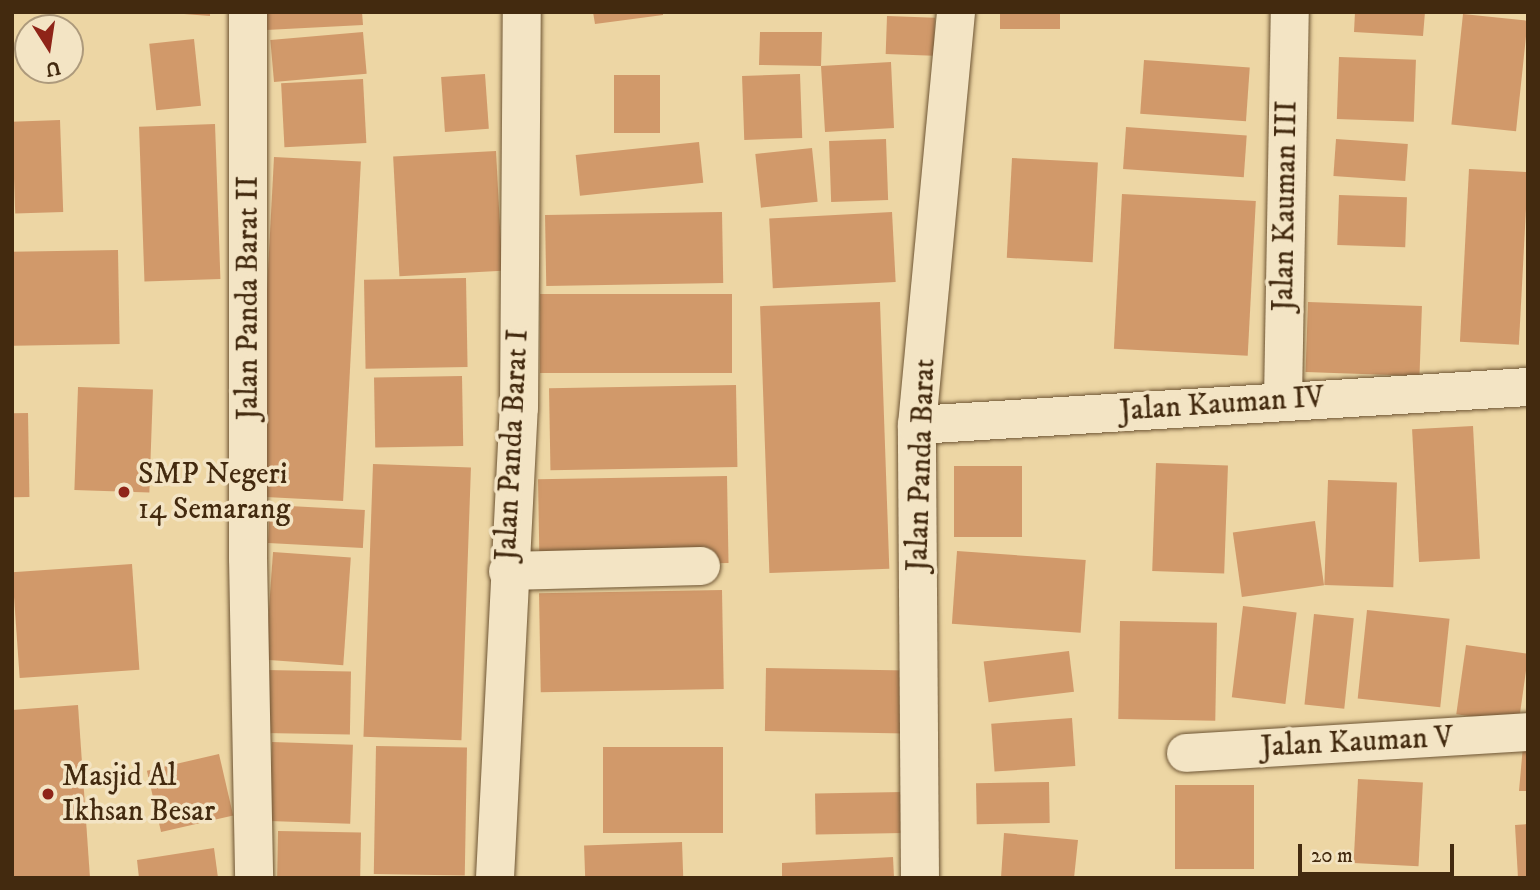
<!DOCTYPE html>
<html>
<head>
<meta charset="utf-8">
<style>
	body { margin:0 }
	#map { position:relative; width:1540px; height:890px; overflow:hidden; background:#edd6a4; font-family:"IM FELL DW Pica",serif }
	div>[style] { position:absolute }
	.building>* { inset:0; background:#d1996a; transform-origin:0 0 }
	.roads { filter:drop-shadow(0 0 2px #6e5534) drop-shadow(0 0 2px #6e5534) }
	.street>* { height:38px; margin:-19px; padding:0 19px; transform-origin:19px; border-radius:19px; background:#f3e4c4 }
	.dots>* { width:19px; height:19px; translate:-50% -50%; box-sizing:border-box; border:4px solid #f3e4c4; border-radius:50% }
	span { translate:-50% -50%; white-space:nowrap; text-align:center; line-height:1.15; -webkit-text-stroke:7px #f3e4c4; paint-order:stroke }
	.street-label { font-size:30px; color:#432a0f }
	.poi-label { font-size:30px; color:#432a0f }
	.left { translate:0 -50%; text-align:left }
	.frame { position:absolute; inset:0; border:14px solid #432a0f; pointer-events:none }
	.north { position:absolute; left:14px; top:14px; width:70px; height:70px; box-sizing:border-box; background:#f3e4c4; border:2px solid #ad9a7c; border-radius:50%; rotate:168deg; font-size:19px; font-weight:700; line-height:28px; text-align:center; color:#432a0f }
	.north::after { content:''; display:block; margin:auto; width:24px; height:32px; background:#8f2418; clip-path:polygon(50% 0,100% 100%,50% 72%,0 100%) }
	.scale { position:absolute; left:1298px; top:844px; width:156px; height:32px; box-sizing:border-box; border:4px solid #432a0f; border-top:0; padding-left:9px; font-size:21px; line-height:24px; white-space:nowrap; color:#432a0f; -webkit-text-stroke:5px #f3e4c4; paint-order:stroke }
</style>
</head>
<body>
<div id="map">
	<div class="building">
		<i style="clip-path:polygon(158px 12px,210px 12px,210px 16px)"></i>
		<i style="clip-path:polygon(265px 12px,362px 12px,363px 25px,266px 30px)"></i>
		<i style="clip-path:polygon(593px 12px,663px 12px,663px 15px,595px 24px)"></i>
		<i style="left:1000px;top:12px;width:60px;height:17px"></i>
		<i style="clip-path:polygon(1355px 12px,1425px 12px,1423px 36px,1354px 32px)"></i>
		<i style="left:1463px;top:14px;width:65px;height:111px;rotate:6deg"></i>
		<i style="left:887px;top:16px;width:48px;height:38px;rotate:2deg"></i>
		<i style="left:363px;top:32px;width:42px;height:93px;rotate:85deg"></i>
		<i style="clip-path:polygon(760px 32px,822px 32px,821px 66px,891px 62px,894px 128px,825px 132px,821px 66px,759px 65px)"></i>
		<i style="left:194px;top:39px;width:67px;height:45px;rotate:84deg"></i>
		<i style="left:1339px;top:57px;width:77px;height:62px;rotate:2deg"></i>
		<i style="left:1144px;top:60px;width:106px;height:54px;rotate:4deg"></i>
		<i style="left:485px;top:74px;width:55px;height:44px;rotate:86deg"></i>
		<i style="left:800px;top:74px;width:64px;height:58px;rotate:88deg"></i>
		<i style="left:614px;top:75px;width:46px;height:58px"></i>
		<i style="left:363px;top:79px;width:64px;height:82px;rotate:87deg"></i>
		<i style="left:60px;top:120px;width:92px;height:48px;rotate:88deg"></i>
		<i style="left:215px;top:124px;width:155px;height:76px;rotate:88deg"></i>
		<i style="left:1126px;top:127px;width:121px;height:42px;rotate:4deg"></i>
		<i style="left:886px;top:139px;width:61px;height:57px;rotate:88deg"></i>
		<i style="left:1336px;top:139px;width:72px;height:37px;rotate:4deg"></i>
		<i style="left:699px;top:142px;width:41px;height:124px;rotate:84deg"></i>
		<i style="left:812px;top:148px;width:54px;height:57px;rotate:84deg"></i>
		<i style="left:496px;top:151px;width:120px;height:103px;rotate:87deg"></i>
		<i style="left:274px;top:157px;width:87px;height:340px;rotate:3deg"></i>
		<i style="left:1012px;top:158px;width:86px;height:100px;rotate:3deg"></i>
		<i style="left:1469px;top:169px;width:59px;height:173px;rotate:3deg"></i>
		<i style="left:1122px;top:194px;width:134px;height:155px;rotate:3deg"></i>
		<i style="left:1339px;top:195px;width:68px;height:50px;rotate:2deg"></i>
		<i style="left:722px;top:212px;width:71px;height:177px;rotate:89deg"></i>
		<i style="left:892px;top:212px;width:70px;height:123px;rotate:87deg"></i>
		<i style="left:118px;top:250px;width:94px;height:106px;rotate:89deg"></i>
		<i style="left:466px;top:278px;width:89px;height:102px;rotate:89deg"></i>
		<i style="left:732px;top:294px;width:79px;height:192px;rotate:90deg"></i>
		<i style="left:880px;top:302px;width:267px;height:120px;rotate:88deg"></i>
		<i style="left:1308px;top:302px;width:114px;height:70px;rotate:2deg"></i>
		<i style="left:462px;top:376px;width:70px;height:88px;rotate:89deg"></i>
		<i style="left:736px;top:385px;width:82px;height:187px;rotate:89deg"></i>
		<i style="left:78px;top:387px;width:75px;height:103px;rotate:2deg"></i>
		<i style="left:28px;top:413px;width:84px;height:16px;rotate:89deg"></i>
		<i style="left:1473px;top:426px;width:133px;height:61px;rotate:87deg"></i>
		<i style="left:1156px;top:463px;width:72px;height:108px;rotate:2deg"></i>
		<i style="left:373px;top:464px;width:98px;height:273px;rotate:2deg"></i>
		<i style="left:1022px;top:466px;width:71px;height:68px;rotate:90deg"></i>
		<i style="left:727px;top:476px;width:87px;height:189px;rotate:89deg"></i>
		<i style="left:1328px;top:480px;width:69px;height:105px;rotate:2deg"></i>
		<i style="left:270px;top:505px;width:95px;height:38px;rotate:3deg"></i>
		<i style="left:1315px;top:521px;width:65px;height:83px;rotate:82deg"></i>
		<i style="left:957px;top:551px;width:129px;height:73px;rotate:4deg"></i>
		<i style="left:273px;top:552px;width:78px;height:108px;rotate:4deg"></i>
		<i style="left:132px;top:564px;width:106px;height:120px;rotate:86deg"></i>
		<i style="left:722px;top:590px;width:99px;height:183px;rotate:89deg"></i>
		<i style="left:1243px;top:606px;width:54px;height:92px;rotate:7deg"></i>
		<i style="left:1367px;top:610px;width:83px;height:89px;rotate:6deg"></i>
		<i style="left:1314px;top:614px;width:40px;height:91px;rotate:6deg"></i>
		<i style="left:1120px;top:621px;width:97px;height:98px;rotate:1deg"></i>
		<i style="left:1466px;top:645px;width:63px;height:70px;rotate:8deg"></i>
		<i style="left:1069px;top:651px;width:41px;height:86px;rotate:83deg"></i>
		<i style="left:766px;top:668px;width:141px;height:63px;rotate:1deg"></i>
		<i style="left:265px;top:670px;width:86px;height:63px;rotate:1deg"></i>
		<i style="clip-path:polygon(78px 705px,90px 878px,12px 878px,12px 710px)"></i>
		<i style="left:1072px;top:718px;width:48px;height:81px;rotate:86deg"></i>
		<i style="left:272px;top:742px;width:81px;height:79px;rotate:2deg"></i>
		<i style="left:376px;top:746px;width:91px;height:128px;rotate:1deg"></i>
		<i style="clip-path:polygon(1523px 746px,1528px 746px,1528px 791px,1519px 791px)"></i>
		<i style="left:603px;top:747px;width:120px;height:86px"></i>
		<i style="left:219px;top:754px;width:63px;height:74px;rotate:77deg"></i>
		<i style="left:1358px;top:779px;width:65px;height:84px;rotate:3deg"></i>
		<i style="left:1049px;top:782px;width:41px;height:73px;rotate:89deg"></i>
		<i style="left:1175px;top:785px;width:79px;height:84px"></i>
		<i style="left:903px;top:792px;width:41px;height:88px;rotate:89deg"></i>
		<i style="clip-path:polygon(1528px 824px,1528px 878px,1518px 878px,1515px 825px)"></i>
		<i style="left:278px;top:831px;width:83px;height:47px;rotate:1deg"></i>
		<i style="clip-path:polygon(1004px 833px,1078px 840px,1074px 878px,1001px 878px)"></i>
		<i style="left:682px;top:842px;width:36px;height:98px;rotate:88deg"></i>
		<i style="clip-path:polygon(214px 848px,218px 878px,139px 878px,137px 860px)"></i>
		<i style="clip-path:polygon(893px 857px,894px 878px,782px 878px,782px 863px)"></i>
	</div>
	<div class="roads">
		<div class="street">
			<i style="left:248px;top:12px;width:546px;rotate:90deg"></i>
			<i style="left:248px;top:558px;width:320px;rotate:88.9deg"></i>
			<i style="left:1283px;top:400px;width:388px;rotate:-89deg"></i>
			<i style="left:917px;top:425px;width:612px;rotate:-3.56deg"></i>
			<i style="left:508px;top:571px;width:193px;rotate:-1.5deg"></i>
			<i style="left:1186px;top:753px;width:343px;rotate:-3.5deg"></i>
			<i style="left:495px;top:878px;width:471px;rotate:-87.1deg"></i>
			<i style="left:519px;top:408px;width:396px;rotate:-89.6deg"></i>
			<i style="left:920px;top:878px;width:453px;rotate:-90.4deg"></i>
			<i style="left:917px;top:425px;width:415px;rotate:-84.6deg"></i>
		</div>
	</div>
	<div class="dots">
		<i style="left:124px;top:492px;background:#8f2418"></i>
		<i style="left:48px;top:794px;background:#8f2418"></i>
	</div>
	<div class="street-label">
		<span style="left:1286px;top:206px;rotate:-89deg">Jalan Kauman III</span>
		<span style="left:249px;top:298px;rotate:-90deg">Jalan Panda Barat II</span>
		<span style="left:1222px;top:405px;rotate:-4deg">Jalan Kauman IV</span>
		<span style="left:513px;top:445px;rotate:-87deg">Jalan Panda Barat I</span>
		<span style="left:922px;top:465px;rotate:-88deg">Jalan Panda Barat</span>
		<span style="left:1357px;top:743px;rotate:-3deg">Jalan Kauman V</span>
	</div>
	<div class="poi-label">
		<span class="left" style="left:138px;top:492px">SMP Negeri<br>14 Semarang</span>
		<span class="left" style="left:62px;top:794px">Masjid Al<br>Ikhsan Besar</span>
	</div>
	<div class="frame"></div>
	<div class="north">U</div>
	<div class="scale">20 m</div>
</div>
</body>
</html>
